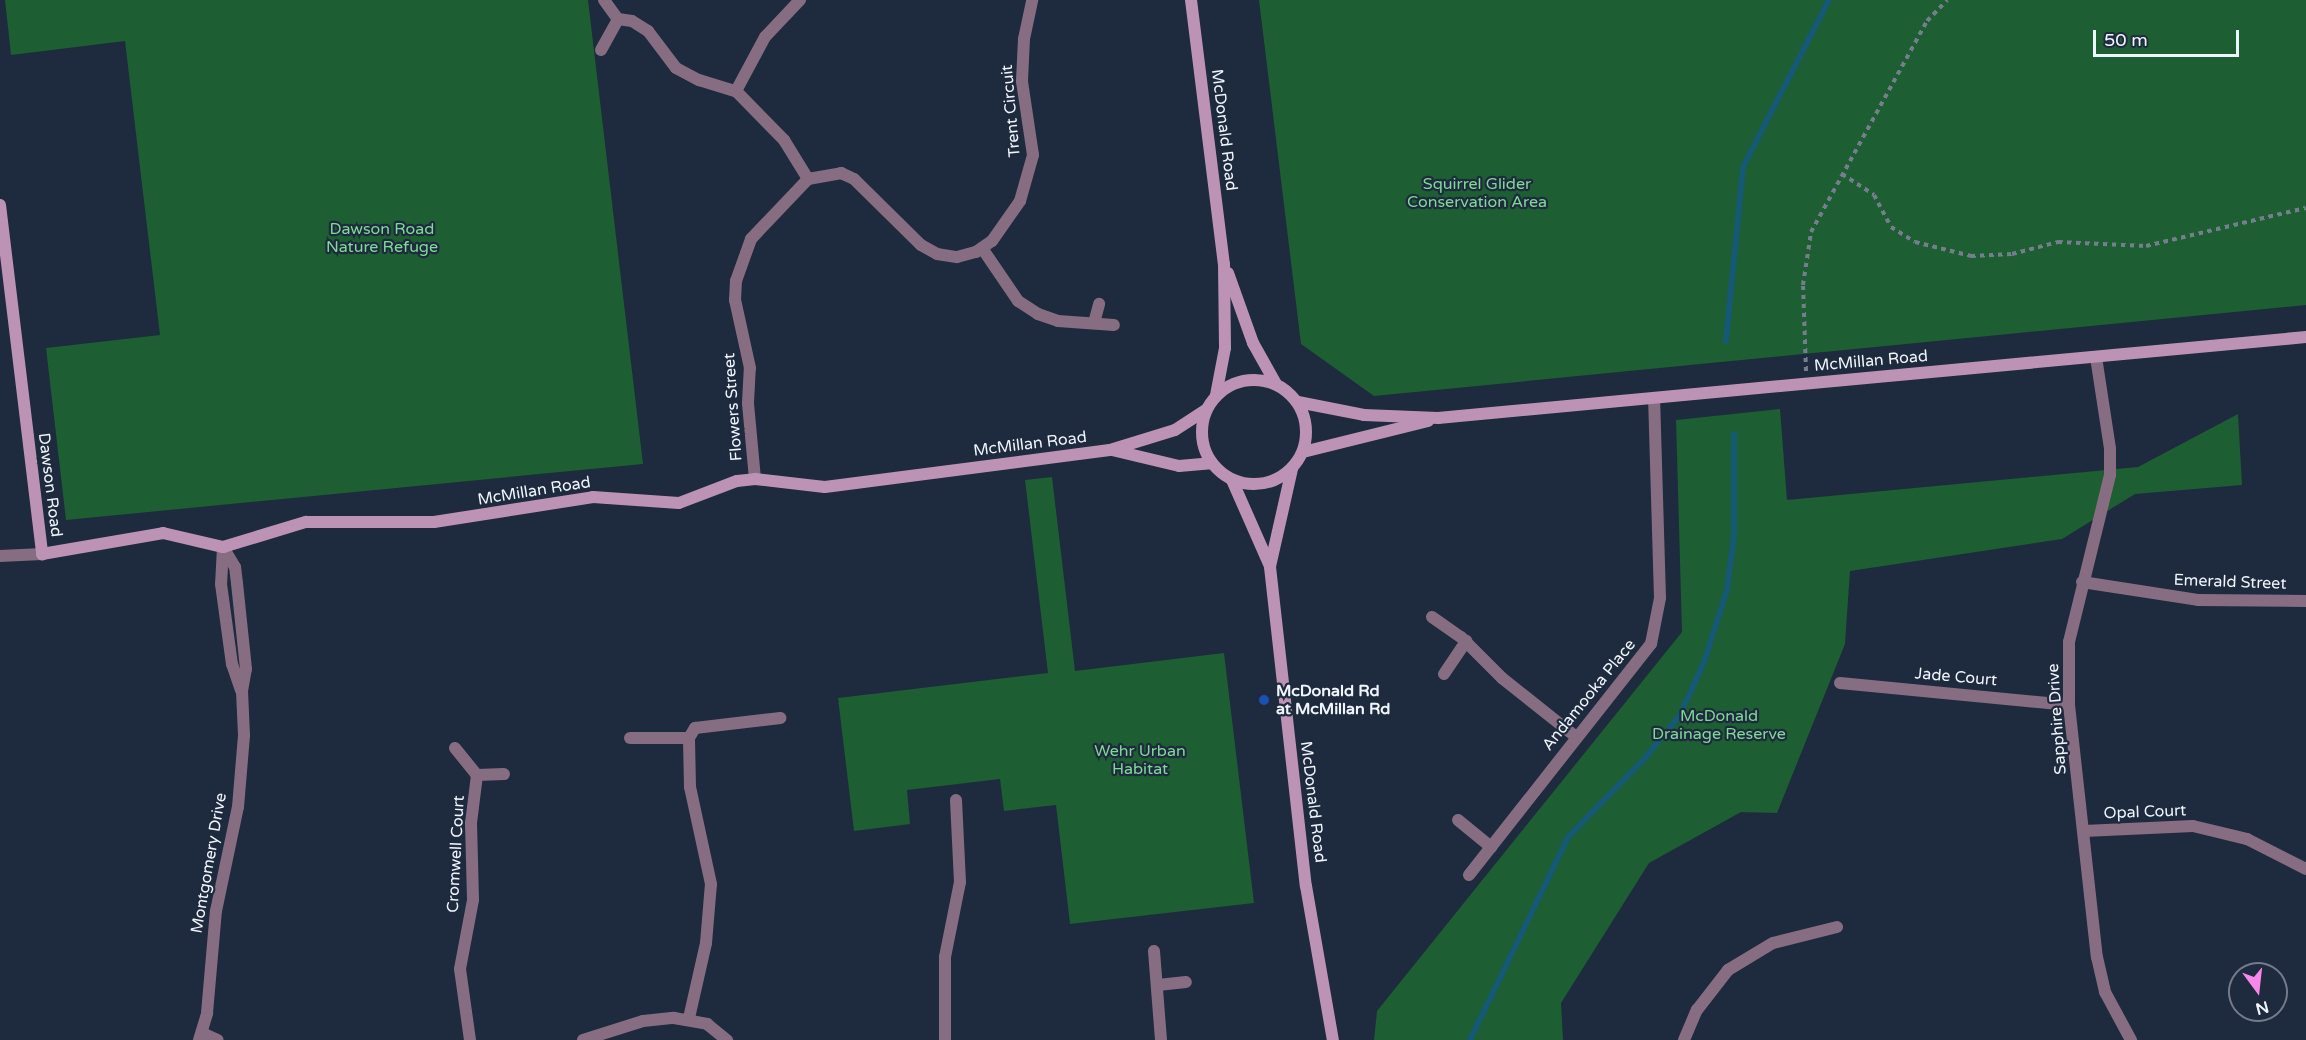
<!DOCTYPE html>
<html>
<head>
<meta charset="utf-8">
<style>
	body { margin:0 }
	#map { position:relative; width:2306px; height:1040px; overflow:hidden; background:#1e2a3d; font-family:"Varela Round",sans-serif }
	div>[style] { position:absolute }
	.forest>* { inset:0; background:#1d5e32 }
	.stream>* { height:6px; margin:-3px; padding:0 3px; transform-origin:3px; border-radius:3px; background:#165974 }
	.path>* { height:4px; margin-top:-2px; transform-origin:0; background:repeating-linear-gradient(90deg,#757e8d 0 4.5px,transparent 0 9px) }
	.street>* { height:12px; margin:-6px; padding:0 6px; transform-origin:6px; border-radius:6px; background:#876d82 }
	.secondary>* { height:12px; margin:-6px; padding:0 6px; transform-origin:6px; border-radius:6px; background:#bc93b4 }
	.secondary>.ring { margin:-6px; padding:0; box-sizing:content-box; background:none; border:12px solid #bc93b4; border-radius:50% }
	.dots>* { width:16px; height:16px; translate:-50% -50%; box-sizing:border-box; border:3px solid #1e2a3d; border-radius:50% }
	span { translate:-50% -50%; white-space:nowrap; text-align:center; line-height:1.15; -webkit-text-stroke:4.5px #1e2a3d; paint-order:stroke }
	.street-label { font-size:16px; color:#f0f5fd }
	.park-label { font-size:16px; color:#80d996 }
	.poi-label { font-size:16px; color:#f0f5fd; font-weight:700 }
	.left { translate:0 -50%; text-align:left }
	.north { position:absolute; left:2228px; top:962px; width:60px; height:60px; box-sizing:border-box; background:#1e2a3d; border:2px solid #727b8a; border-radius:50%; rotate:165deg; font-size:16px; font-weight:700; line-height:24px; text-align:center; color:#f0f5fd }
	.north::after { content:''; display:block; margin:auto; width:21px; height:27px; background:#f987e9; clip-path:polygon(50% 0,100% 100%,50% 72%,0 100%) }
	.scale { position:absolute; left:2093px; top:30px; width:146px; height:27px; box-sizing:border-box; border:3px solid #f0f5fd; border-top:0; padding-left:8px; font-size:18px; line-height:21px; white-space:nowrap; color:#f0f5fd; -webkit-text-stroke:4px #1e2a3d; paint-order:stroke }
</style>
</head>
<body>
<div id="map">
	<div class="forest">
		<i style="clip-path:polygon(5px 0,588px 0,643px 464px,66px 520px,46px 348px,160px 335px,146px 218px,125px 41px,11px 55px)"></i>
		<i style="clip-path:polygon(1259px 0,2306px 0,2306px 305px,1374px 396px,1301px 344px)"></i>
		<i style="clip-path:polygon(1780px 409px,1787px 500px,2138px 467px,2238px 414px,2242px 485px,2135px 494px,2062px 539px,1850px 571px,1845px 644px,1777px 813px,1741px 812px,1649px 863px,1561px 1003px,1563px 1040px,1374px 1040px,1377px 1011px,1682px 632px,1676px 420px)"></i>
		<i style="clip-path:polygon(1052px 477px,1075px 671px,1224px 653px,1254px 903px,1070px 924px,1056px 805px,1004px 811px,1000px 779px,907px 790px,910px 824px,854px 831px,838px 698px,1048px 673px,1025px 480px)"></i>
	</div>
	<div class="stream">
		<i style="left:1726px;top:341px;width:175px;rotate:-84.4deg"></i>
		<i style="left:1743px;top:167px;width:188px;rotate:-62.8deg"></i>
		<i style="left:1470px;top:1040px;width:225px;rotate:-64.2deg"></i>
		<i style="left:1568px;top:837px;width:110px;rotate:-45.7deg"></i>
		<i style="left:1645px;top:758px;width:55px;rotate:-50.9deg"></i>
		<i style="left:1680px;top:715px;width:58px;rotate:-65.6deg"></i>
		<i style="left:1704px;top:662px;width:76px;rotate:-72.3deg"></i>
		<i style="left:1727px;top:590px;width:55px;rotate:-82.7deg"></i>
		<i style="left:1734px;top:535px;width:101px;rotate:-90deg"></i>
	</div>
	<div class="path">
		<i style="left:1842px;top:174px;width:38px;rotate:33deg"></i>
		<i style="left:1874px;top:195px;width:36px;rotate:62deg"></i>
		<i style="left:1891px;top:227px;width:28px;rotate:32deg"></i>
		<i style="left:1915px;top:242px;width:58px;rotate:14deg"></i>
		<i style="left:1971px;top:256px;width:41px;rotate:-2.8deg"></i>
		<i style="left:2012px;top:254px;width:48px;rotate:-14.6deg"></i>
		<i style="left:2058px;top:242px;width:88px;rotate:2.6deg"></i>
		<i style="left:2146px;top:246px;width:164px;rotate:-13.4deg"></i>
		<i style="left:1806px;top:371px;width:86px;rotate:-92deg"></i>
		<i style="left:1803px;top:285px;width:54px;rotate:-81.4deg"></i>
		<i style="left:1811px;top:232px;width:241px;rotate:-61.2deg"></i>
		<i style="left:1927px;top:21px;width:29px;rotate:-46deg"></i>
	</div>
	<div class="street">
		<i style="left:604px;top:0;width:24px;rotate:54deg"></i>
		<i style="left:618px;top:19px;width:14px;rotate:8deg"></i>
		<i style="left:632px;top:21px;width:19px;rotate:32deg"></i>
		<i style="left:648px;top:31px;width:46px;rotate:52.9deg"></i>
		<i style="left:676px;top:68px;width:26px;rotate:28deg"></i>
		<i style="left:699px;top:80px;width:39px;rotate:17deg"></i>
		<i style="left:736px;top:91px;width:69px;rotate:45.6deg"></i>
		<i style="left:784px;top:140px;width:46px;rotate:58.4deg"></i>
		<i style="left:601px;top:50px;width:35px;rotate:-61deg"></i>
		<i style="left:736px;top:91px;width:61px;rotate:-61.8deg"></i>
		<i style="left:765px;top:37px;width:51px;rotate:-46.6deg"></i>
		<i style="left:808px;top:179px;width:34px;rotate:-10deg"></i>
		<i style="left:841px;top:173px;width:14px;rotate:25deg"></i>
		<i style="left:854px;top:179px;width:94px;rotate:44.6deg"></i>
		<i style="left:921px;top:245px;width:18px;rotate:29deg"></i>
		<i style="left:937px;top:254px;width:20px;rotate:9deg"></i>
		<i style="left:957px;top:257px;width:20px;rotate:-15deg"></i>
		<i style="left:976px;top:252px;width:19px;rotate:-35deg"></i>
		<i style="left:992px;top:241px;width:49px;rotate:-55deg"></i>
		<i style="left:1020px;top:201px;width:48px;rotate:-74.2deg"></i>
		<i style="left:1033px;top:155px;width:75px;rotate:-98.5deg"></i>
		<i style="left:1022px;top:81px;width:42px;rotate:-87.3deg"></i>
		<i style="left:1024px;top:39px;width:40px;rotate:-78deg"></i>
		<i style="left:982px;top:248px;width:64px;rotate:55.8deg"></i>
		<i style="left:1018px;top:301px;width:24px;rotate:33deg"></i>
		<i style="left:1038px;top:314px;width:21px;rotate:19deg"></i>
		<i style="left:1058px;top:321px;width:56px;rotate:4.1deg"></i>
		<i style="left:1094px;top:323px;width:20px;rotate:-75deg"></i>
		<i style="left:2096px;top:357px;width:93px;rotate:81.3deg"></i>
		<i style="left:2110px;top:449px;width:26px;rotate:90deg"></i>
		<i style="left:2110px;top:475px;width:172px;rotate:103.8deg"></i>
		<i style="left:2069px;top:642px;width:63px;rotate:90deg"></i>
		<i style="left:2069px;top:705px;width:254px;rotate:83.7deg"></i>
		<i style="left:2097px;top:957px;width:36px;rotate:77deg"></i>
		<i style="left:2105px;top:992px;width:55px;rotate:61.6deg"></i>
		<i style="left:755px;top:479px;width:76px;rotate:-95.3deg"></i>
		<i style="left:748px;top:403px;width:35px;rotate:-87deg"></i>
		<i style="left:750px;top:368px;width:70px;rotate:-102.4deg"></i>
		<i style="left:735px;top:300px;width:19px;rotate:-87deg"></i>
		<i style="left:736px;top:281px;width:45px;rotate:-70.3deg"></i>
		<i style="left:751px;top:239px;width:83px;rotate:-46.5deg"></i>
		<i style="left:223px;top:547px;width:37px;rotate:93deg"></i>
		<i style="left:221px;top:584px;width:81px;rotate:82.2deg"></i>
		<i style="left:232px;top:664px;width:28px;rotate:71deg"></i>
		<i style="left:0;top:556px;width:42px;rotate:-2.7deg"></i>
		<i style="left:2082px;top:582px;width:117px;rotate:8.8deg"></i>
		<i style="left:2198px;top:600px;width:108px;rotate:0.5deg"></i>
		<i style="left:1432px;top:617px;width:35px;rotate:35deg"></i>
		<i style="left:1461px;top:637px;width:58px;rotate:45deg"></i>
		<i style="left:1502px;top:678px;width:93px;rotate:38.5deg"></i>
		<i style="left:1444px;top:674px;width:40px;rotate:-56deg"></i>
		<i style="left:1840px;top:683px;width:230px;rotate:5.5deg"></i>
		<i style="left:630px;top:738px;width:59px"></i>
		<i style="left:455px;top:748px;width:35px;rotate:51deg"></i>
		<i style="left:477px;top:775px;width:48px;rotate:97.1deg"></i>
		<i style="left:471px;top:823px;width:77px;rotate:88.5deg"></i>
		<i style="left:473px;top:900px;width:70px;rotate:100.7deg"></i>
		<i style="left:460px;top:969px;width:72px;rotate:82deg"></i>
		<i style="left:477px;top:775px;width:27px;rotate:-2deg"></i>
		<i style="left:1458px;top:820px;width:43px;rotate:39.3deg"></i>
		<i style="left:2084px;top:831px;width:109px;rotate:-2.6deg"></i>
		<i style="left:2193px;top:826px;width:56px;rotate:13.5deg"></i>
		<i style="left:2247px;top:839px;width:66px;rotate:27deg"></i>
		<i style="left:1469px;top:875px;width:294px;rotate:-51.8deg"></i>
		<i style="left:1651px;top:644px;width:47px;rotate:-78.9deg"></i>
		<i style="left:1660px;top:598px;width:199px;rotate:-91.7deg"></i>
		<i style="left:1154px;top:951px;width:89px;rotate:85.5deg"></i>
		<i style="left:1158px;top:985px;width:28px;rotate:-6deg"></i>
		<i style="left:689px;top:1018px;width:77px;rotate:-77.2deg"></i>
		<i style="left:706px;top:943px;width:59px;rotate:-85.2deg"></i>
		<i style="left:711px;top:884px;width:99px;rotate:-102.2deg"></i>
		<i style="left:690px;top:787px;width:49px;rotate:-91.2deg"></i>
		<i style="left:689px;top:738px;width:12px;rotate:-59deg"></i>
		<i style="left:695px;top:728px;width:86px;rotate:-6.7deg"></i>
		<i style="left:202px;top:1033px;width:17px;rotate:24deg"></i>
		<i style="left:199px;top:1040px;width:28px;rotate:-73deg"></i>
		<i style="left:207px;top:1013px;width:102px;rotate:-85deg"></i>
		<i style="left:216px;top:911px;width:106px;rotate:-78.1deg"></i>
		<i style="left:238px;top:807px;width:72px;rotate:-85.2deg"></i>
		<i style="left:244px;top:735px;width:44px;rotate:-92.6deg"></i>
		<i style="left:242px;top:691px;width:22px;rotate:-80deg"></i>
		<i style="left:246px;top:669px;width:86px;rotate:-96deg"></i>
		<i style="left:237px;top:583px;width:16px;rotate:-97deg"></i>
		<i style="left:235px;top:567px;width:23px;rotate:-121deg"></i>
		<i style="left:583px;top:1040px;width:63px;rotate:-17.6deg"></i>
		<i style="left:643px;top:1021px;width:31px;rotate:-6deg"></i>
		<i style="left:674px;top:1018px;width:34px;rotate:10deg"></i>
		<i style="left:707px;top:1024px;width:26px;rotate:39deg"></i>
		<i style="left:945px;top:1040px;width:83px;rotate:-90deg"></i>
		<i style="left:945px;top:957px;width:76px;rotate:-78.7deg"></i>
		<i style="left:960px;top:882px;width:82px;rotate:-92.8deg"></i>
		<i style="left:1684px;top:1040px;width:33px;rotate:-67deg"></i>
		<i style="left:1697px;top:1010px;width:51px;rotate:-52.2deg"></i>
		<i style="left:1728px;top:970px;width:52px;rotate:-31deg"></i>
		<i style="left:1773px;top:943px;width:66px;rotate:-14deg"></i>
	</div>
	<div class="secondary">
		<i style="left:1191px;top:0;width:266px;rotate:82.9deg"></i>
		<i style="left:1224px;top:264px;width:84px;rotate:89.3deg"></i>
		<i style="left:1225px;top:348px;width:48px;rotate:100.8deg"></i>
		<i style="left:0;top:205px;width:352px;rotate:83.1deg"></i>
		<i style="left:42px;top:554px;width:123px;rotate:-9.8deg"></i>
		<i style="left:163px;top:533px;width:62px;rotate:13.1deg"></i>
		<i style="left:223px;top:547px;width:87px;rotate:-16.8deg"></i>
		<i style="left:306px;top:522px;width:128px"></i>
		<i style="left:434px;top:522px;width:161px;rotate:-8.9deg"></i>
		<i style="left:593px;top:497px;width:86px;rotate:4deg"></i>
		<i style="left:679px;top:503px;width:62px;rotate:-20.8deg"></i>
		<i style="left:737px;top:481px;width:18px;rotate:-6deg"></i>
		<i style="left:755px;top:479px;width:70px;rotate:6.5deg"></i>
		<i style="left:825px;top:487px;width:287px;rotate:-7.4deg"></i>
		<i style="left:1110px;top:450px;width:68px;rotate:-17.1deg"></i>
		<i style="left:1175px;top:430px;width:37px;rotate:-33deg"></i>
		<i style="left:1228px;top:273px;width:74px;rotate:70.3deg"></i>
		<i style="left:1253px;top:343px;width:47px;rotate:60.7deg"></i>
		<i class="ring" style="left:1202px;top:380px;width:92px;height:92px"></i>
		<i style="left:1298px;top:402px;width:67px;rotate:11.1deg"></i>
		<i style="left:1364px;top:415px;width:74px;rotate:2.3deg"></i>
		<i style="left:1438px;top:418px;width:872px;rotate:-5.33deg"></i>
		<i style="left:1112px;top:450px;width:69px;rotate:13.4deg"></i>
		<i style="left:1179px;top:466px;width:32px;rotate:-5deg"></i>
		<i style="left:1303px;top:452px;width:129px;rotate:-13.9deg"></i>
		<i style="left:1292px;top:469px;width:100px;rotate:102.7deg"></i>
		<i style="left:1270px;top:567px;width:321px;rotate:83.6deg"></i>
		<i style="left:1306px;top:886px;width:156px;rotate:80.1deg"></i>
		<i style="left:1232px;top:480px;width:94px;rotate:66.2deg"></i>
	</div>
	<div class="dots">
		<i style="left:1264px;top:700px;background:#1a4fb4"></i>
	</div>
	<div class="street-label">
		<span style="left:1011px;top:111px;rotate:-95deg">Trent Circuit</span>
		<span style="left:1224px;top:130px;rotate:83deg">McDonald Road</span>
		<span style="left:1871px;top:361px;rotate:-5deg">McMillan Road</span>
		<span style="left:733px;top:407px;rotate:-94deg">Flowers Street</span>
		<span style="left:1030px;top:444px;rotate:-7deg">McMillan Road</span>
		<span style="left:50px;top:485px;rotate:83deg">Dawson Road</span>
		<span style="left:534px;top:491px;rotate:-9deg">McMillan Road</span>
		<span style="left:2230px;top:582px;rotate:2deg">Emerald Street</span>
		<span style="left:1956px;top:677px;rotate:5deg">Jade Court</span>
		<span style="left:1589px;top:695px;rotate:-51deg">Andamooka Place</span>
		<span style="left:2057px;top:719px;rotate:-94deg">Sapphire Drive</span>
		<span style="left:1313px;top:802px;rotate:83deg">McDonald Road</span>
		<span style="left:2145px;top:812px;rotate:-2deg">Opal Court</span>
		<span style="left:456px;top:854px;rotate:-87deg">Cromwell Court</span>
		<span style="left:209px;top:863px;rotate:-80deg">Montgomery Drive</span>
	</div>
	<div class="park-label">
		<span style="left:1477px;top:193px">Squirrel Glider<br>Conservation Area</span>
		<span style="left:382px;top:238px">Dawson Road<br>Nature Refuge</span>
		<span style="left:1719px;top:725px">McDonald<br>Drainage Reserve</span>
		<span style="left:1140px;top:760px">Wehr Urban<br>Habitat</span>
	</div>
	<div class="poi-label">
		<span class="left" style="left:1276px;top:700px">McDonald Rd<br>at McMillan Rd</span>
	</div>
	<div class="north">N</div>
	<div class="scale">50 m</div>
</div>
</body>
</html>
